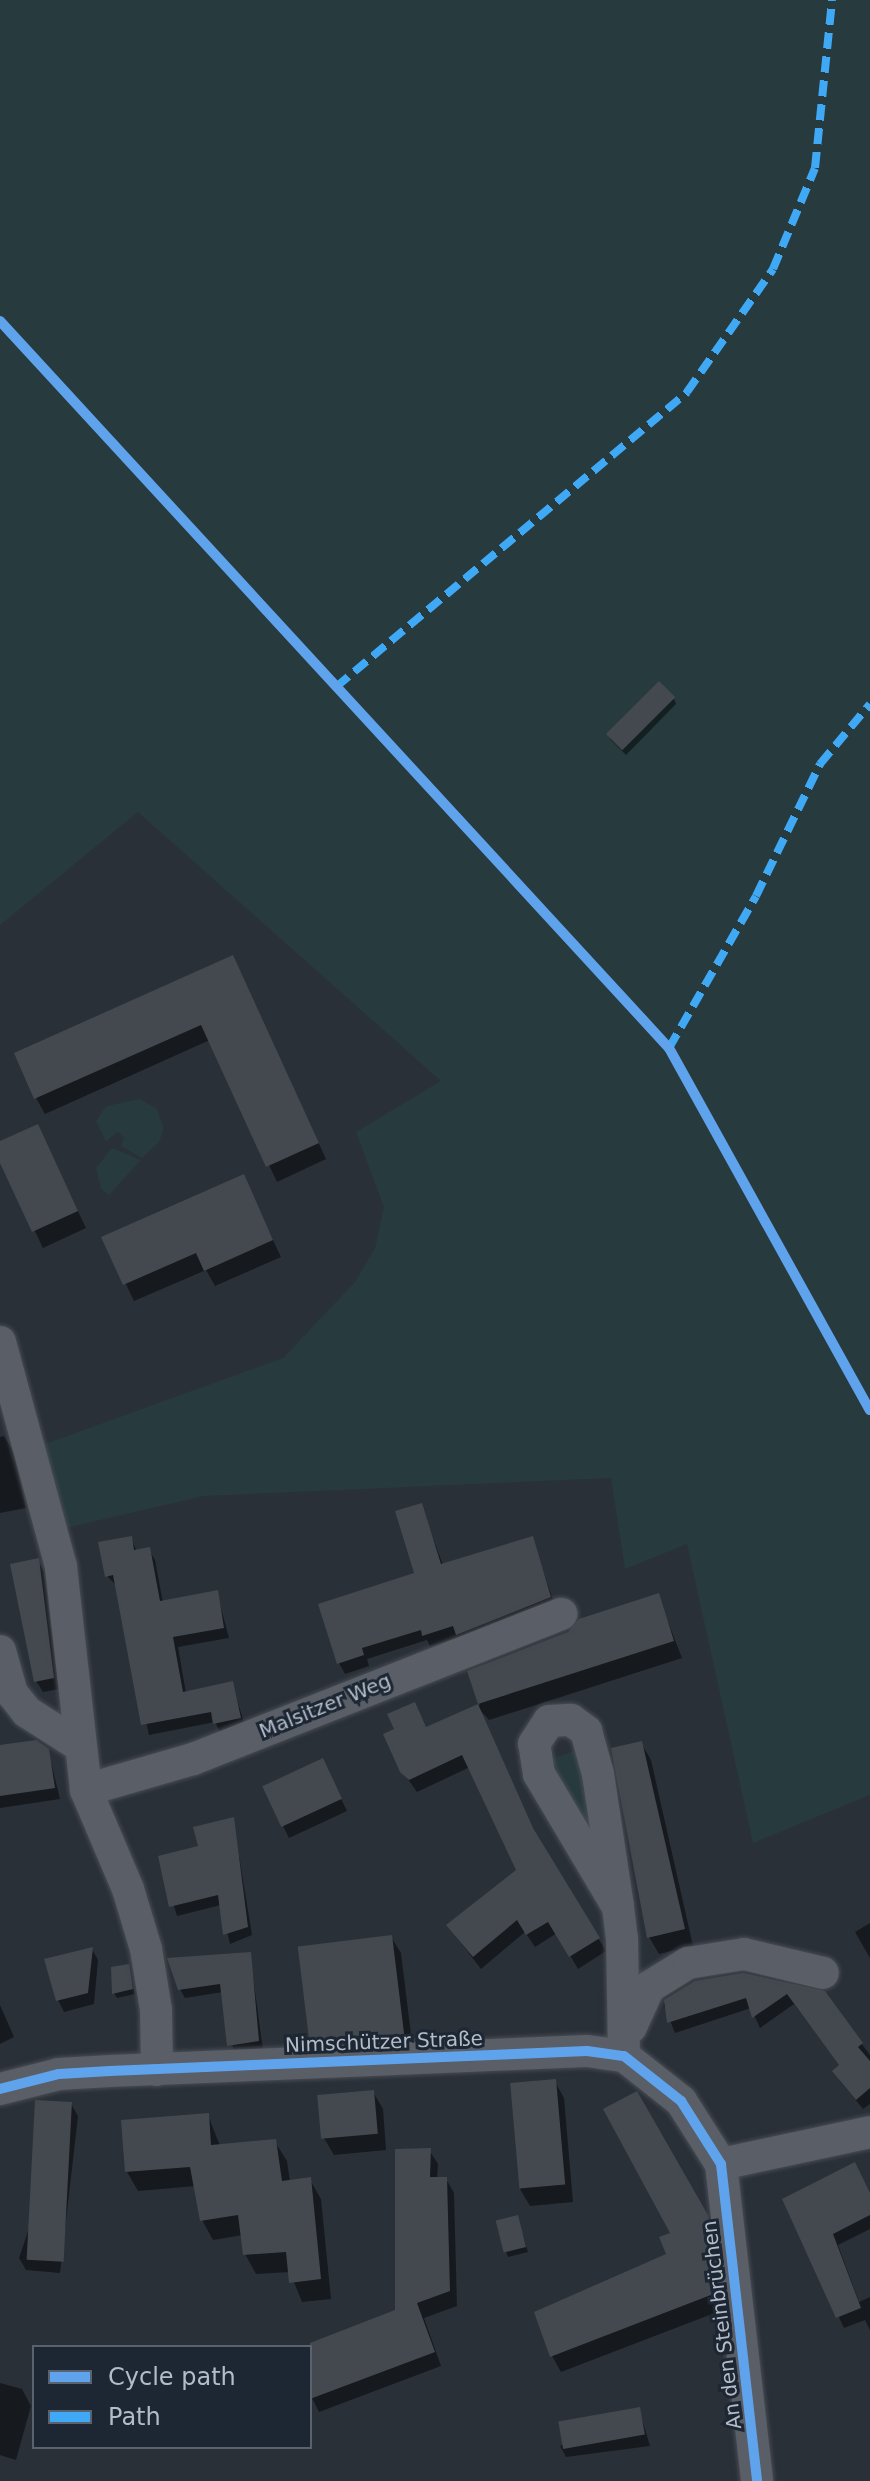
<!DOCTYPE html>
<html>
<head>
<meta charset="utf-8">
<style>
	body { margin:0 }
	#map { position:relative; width:870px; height:2481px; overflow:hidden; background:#2a3038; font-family:"DejaVu Sans",sans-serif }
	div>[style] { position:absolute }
	.green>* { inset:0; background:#273a3e }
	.shadow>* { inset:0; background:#0007 }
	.building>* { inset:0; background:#444950; transform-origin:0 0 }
	.roads { filter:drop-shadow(0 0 2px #484c53) drop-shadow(0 0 2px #484c53) }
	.minor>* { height:32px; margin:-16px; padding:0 16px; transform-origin:16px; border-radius:16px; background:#5a5e66 }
	.quiet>* { height:8px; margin-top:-4px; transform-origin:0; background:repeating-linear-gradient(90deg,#3fa9f5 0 16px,transparent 0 24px) }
	.cycleway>* { height:10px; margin:-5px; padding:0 5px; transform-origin:5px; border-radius:5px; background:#60a3ed }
	span { translate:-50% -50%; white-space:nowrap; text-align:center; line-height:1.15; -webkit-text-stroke:6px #1d2633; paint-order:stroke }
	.street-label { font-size:20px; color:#b4bcc9 }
	.legend { position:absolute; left:32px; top:2345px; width:280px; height:104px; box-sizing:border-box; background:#1d2633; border:2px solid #59626f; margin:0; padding:10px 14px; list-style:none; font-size:24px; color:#b4bcc9 }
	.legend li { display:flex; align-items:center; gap:16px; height:40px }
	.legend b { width:40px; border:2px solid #59626f }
</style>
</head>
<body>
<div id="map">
	<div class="green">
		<i style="clip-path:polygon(0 0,870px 0,870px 1795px,753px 1843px,687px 1544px,625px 1569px,611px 1478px,204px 1496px,57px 1530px,34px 1448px,283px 1358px,355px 1282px,375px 1248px,384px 1207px,356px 1132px,441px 1081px,138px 812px,0 925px,0 330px,5px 327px,0 321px)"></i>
		<i style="clip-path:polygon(140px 1099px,157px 1109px,164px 1128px,159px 1142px,142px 1158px,121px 1146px,124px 1138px,118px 1132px,106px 1141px,96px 1121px,106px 1106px)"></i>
		<i style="clip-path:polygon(112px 1148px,141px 1160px,109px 1195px,101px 1189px,96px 1168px)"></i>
		<i style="clip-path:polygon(582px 1748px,600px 1821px,591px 1835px,572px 1822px,552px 1759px)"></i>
	</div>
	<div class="shadow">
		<i style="clip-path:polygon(674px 699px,676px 704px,626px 755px,611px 740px,608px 735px)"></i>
		<i style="clip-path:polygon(241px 973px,326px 1159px,277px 1182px,210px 1040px,45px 1114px,36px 1098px)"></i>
		<i style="clip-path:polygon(37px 1126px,86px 1228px,43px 1248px,0 1158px,0 1143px)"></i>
		<i style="clip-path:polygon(243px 1177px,281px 1257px,215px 1286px,206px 1270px,134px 1301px,104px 1238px)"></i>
		<i style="clip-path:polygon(4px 1436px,14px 1453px,26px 1508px,0 1513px,0 1437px)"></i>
		<i style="clip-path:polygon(421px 1506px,443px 1565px,532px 1538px,556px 1609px,464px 1645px,459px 1637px,430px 1646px,427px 1640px,367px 1659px,369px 1666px,345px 1674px,339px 1663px,417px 1574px)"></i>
		<i style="clip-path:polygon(131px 1538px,137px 1552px,149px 1550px,155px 1560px,163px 1603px,217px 1593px,229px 1638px,178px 1647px,186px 1693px,232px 1683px,246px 1729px,221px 1734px,215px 1722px,149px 1735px,117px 1586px,107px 1576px)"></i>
		<i style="clip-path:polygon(38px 1561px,44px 1572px,59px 1689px,43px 1692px,36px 1681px)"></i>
		<i style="clip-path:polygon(658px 1596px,682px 1658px,489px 1720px,480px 1710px,538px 1841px,606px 1951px,578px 1969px,557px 1933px,535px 1947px,525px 1932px,481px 1969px,448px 1926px,518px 1870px,470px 1767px,417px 1792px,402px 1771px,427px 1729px,480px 1705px,470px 1673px)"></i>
		<i style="clip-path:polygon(641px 1743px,651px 1760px,693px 1946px,659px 1954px,649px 1937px)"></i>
		<i style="clip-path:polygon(0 1747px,48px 1750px,60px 1799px,0 1808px)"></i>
		<i style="clip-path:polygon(328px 1771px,347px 1811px,289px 1838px,264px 1787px)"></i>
		<i style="clip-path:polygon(233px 1819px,252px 1935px,230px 1944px,221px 1905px,177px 1916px,160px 1858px,201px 1848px)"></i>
		<i style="clip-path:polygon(870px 1923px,870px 1958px,855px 1932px)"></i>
		<i style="clip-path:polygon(391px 1937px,401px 1953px,413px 2051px,322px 2060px,312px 2043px)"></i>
		<i style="clip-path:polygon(92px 1949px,98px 1960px,94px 2004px,64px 2012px,58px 2000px)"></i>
		<i style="clip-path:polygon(250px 1954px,263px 2050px,234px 2054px,223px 1992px,185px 1998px,180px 1989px)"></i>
		<i style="clip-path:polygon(128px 1966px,135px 1994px,117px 1998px,114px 1993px)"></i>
		<i style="clip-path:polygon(696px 1983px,824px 1993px,870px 2055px,870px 2104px,863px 2109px,841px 2082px,835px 2072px,841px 2067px,794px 2004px,760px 2028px,751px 2008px,675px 2033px,664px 2005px)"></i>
		<i style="clip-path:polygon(0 2005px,14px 2037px,0 2044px)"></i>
		<i style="clip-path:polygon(555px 2082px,564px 2098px,573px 2202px,530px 2206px,520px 2189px)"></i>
		<i style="clip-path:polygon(373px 2092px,383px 2109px,386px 2150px,334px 2155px,324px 2138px)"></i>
		<i style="clip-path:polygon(637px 2093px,714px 2230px,725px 2309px,561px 2372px,552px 2356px,668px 2255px,672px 2234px)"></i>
		<i style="clip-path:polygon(71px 2104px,78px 2116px,60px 2273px,26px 2270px,19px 2258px)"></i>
		<i style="clip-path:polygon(208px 2115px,220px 2146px,275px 2142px,287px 2161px,290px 2182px,310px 2180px,321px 2199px,331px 2299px,302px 2302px,290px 2272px,256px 2274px,245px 2254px,243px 2235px,213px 2240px,202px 2220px,196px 2186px,138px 2191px,127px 2172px)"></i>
		<i style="clip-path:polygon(429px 2150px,438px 2164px,437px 2179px,446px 2179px,454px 2193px,457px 2306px,424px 2318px,441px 2366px,319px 2412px,310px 2394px,310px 2347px,305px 2347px,397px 2312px)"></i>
		<i style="clip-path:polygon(870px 2196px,870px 2229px,838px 2245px,859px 2302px,870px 2297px,870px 2330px,865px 2320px,844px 2328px,784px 2200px)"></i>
		<i style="clip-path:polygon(517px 2217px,528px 2252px,508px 2257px,506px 2252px)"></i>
		<i style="clip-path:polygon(0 2383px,22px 2389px,31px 2406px,16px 2460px,0 2455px)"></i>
		<i style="clip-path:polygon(639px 2409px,650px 2446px,566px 2457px,560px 2446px)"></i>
	</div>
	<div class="building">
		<i style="left:659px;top:681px;width:23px;height:75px;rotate:45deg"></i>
		<i style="clip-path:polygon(233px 955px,319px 1143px,266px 1167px,201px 1025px,34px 1099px,14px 1053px)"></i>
		<i style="clip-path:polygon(38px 1124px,78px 1211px,32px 1232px,0 1163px,0 1141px)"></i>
		<i style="clip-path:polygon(244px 1174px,273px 1240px,204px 1271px,196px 1253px,123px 1285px,101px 1237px)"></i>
		<i style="clip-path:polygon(422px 1503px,441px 1564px,533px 1536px,551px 1597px,456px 1635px,453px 1626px,422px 1636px,421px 1630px,362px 1648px,364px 1655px,337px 1664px,318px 1604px,414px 1573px,395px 1511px)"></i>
		<i style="clip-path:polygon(132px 1536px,134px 1550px,150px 1547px,160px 1601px,218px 1590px,224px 1628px,173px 1637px,183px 1692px,233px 1681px,241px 1718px,213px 1724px,211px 1712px,141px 1725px,113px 1575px,105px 1577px,98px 1542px)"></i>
		<i style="clip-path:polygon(39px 1558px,54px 1678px,34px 1682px,10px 1564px)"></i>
		<i style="clip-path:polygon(659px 1593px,674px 1641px,478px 1704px,467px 1671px,568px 1632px,579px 1619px)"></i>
		<i style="clip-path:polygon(415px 1702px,426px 1727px,478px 1704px,533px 1828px,600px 1938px,569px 1957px,548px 1922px,526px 1935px,517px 1920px,473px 1957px,446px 1925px,516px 1870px,462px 1755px,409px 1780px,400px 1772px,383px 1734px,394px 1729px,387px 1714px)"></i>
		<i style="clip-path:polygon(36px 1740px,49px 1749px,55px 1788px,0 1796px,0 1745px)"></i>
		<i style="clip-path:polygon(642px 1741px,685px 1929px,647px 1938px,611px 1748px)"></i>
		<i style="left:323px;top:1758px;width:45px;height:67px;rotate:65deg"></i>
		<i style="clip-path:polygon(234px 1817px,248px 1927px,223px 1935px,218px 1895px,169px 1907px,158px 1856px,198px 1846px,193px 1827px)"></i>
		<i style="left:392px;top:1935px;width:100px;height:95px;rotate:83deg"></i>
		<i style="clip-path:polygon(93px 1947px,88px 1993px,56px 2001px,44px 1959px)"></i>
		<i style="clip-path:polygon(251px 1952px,259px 2041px,227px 2046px,220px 1984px,178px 1990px,167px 1958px)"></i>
		<i style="clip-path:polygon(129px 1964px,133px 1989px,112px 1994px,111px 1967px)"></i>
		<i style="clip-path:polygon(743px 1973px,825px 1991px,863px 2043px,858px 2047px,870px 2061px,870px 2088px,856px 2100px,832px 2071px,839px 2065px,787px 1994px,752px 2018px,746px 1998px,667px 2023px,664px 2000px,695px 1981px)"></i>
		<i style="left:556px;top:2079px;width:106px;height:46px;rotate:85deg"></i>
		<i style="left:374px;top:2090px;width:44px;height:57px;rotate:85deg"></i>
		<i style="clip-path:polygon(637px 2091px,708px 2215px,716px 2293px,550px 2357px,534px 2312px,666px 2254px,659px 2237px,670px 2233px,603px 2109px)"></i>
		<i style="left:35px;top:2100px;width:37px;height:160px;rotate:3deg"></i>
		<i style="clip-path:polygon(209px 2113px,211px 2145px,276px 2139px,282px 2181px,311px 2177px,321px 2279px,289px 2283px,286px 2252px,243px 2255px,238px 2215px,200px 2221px,190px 2167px,125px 2172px,121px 2120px)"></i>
		<i style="clip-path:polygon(431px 2148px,430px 2177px,447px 2177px,450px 2291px,417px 2303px,435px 2352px,310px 2399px,310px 2343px,395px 2310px,395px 2149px)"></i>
		<i style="clip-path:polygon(855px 2162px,870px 2193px,870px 2215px,833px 2234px,861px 2308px,836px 2318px,782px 2199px)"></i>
		<i style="left:518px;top:2215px;width:33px;height:23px;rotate:76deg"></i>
		<i style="left:640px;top:2407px;width:28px;height:83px;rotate:80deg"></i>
	</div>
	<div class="roads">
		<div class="minor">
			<i style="left:0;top:1342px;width:233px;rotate:74.8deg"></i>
			<i style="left:61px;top:1567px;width:224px;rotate:83.6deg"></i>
			<i style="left:86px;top:1790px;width:108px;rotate:67deg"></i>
			<i style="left:128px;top:1889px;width:63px;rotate:73.3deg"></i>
			<i style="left:146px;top:1949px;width:62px;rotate:80.7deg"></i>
			<i style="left:156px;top:2010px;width:60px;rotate:89deg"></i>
			<i style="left:0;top:1651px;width:44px;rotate:74.1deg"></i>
			<i style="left:12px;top:1693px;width:24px;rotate:52deg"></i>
			<i style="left:27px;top:1712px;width:59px;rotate:32.6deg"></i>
			<i style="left:86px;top:1790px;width:111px;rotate:-16.2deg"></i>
			<i style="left:193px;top:1759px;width:396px;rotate:-21.5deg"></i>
			<i style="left:618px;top:1907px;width:155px;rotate:-120.7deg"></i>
			<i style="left:539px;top:1774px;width:30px;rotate:-99deg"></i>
			<i style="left:534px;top:1744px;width:27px;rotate:-57deg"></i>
			<i style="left:549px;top:1721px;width:22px;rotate:-3deg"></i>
			<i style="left:571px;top:1720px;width:19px;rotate:36deg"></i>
			<i style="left:586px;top:1731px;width:45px;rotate:74.4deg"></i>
			<i style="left:598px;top:1774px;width:134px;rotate:81.4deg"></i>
			<i style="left:618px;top:1907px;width:31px;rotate:83deg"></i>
			<i style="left:622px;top:1938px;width:118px;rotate:89deg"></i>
			<i style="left:631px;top:2027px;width:44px;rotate:-65.8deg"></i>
			<i style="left:649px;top:1987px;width:46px;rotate:-31.6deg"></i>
			<i style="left:688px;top:1963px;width:57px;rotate:-9.1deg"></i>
			<i style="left:744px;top:1954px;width:81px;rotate:13.5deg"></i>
			<i style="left:0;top:2089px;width:61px;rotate:-14.3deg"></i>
			<i style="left:59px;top:2074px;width:51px;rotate:-3.4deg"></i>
			<i style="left:110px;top:2071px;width:477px;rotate:-2.4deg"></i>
			<i style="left:587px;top:2051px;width:37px;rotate:8deg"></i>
			<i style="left:624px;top:2056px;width:73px;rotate:38.3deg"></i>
			<i style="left:681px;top:2101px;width:75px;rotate:57.6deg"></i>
			<i style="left:721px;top:2164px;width:319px;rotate:83.5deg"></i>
			<i style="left:721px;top:2164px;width:152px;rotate:-12.1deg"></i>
		</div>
	</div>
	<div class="quiet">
		<i style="left:336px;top:687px;width:459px;rotate:-40deg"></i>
		<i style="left:687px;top:392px;width:150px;rotate:-55deg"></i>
		<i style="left:773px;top:269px;width:109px;rotate:-67.4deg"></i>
		<i style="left:815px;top:168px;width:169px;rotate:-84.2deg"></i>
		<i style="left:669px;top:1048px;width:175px;rotate:-60.2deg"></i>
		<i style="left:756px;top:896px;width:147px;rotate:-64.1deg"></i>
		<i style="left:820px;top:764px;width:78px;rotate:-50.2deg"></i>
	</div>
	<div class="cycleway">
		<i style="left:0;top:321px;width:988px;rotate:47.38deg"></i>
		<i style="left:669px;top:1048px;width:414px;rotate:61deg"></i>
		<i style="left:0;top:2089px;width:61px;rotate:-14.3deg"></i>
		<i style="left:59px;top:2074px;width:51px;rotate:-3.4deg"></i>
		<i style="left:110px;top:2071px;width:477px;rotate:-2.4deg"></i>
		<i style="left:587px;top:2051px;width:37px;rotate:8deg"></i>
		<i style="left:624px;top:2056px;width:73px;rotate:38.3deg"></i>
		<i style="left:681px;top:2101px;width:75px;rotate:57.6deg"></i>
		<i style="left:721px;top:2164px;width:319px;rotate:83.5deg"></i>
	</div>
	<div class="street-label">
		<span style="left:325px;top:1706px;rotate:-22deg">Malsitzer Weg</span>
		<span style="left:384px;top:2042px;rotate:-2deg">Nimschützer Straße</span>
		<span style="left:722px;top:2325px;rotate:-97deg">An den Steinbrüchen</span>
	</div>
	<ul class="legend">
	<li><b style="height:10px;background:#60a3ed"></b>Cycle path</li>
	<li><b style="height:10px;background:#3fa9f5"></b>Path</li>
	</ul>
</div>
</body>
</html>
